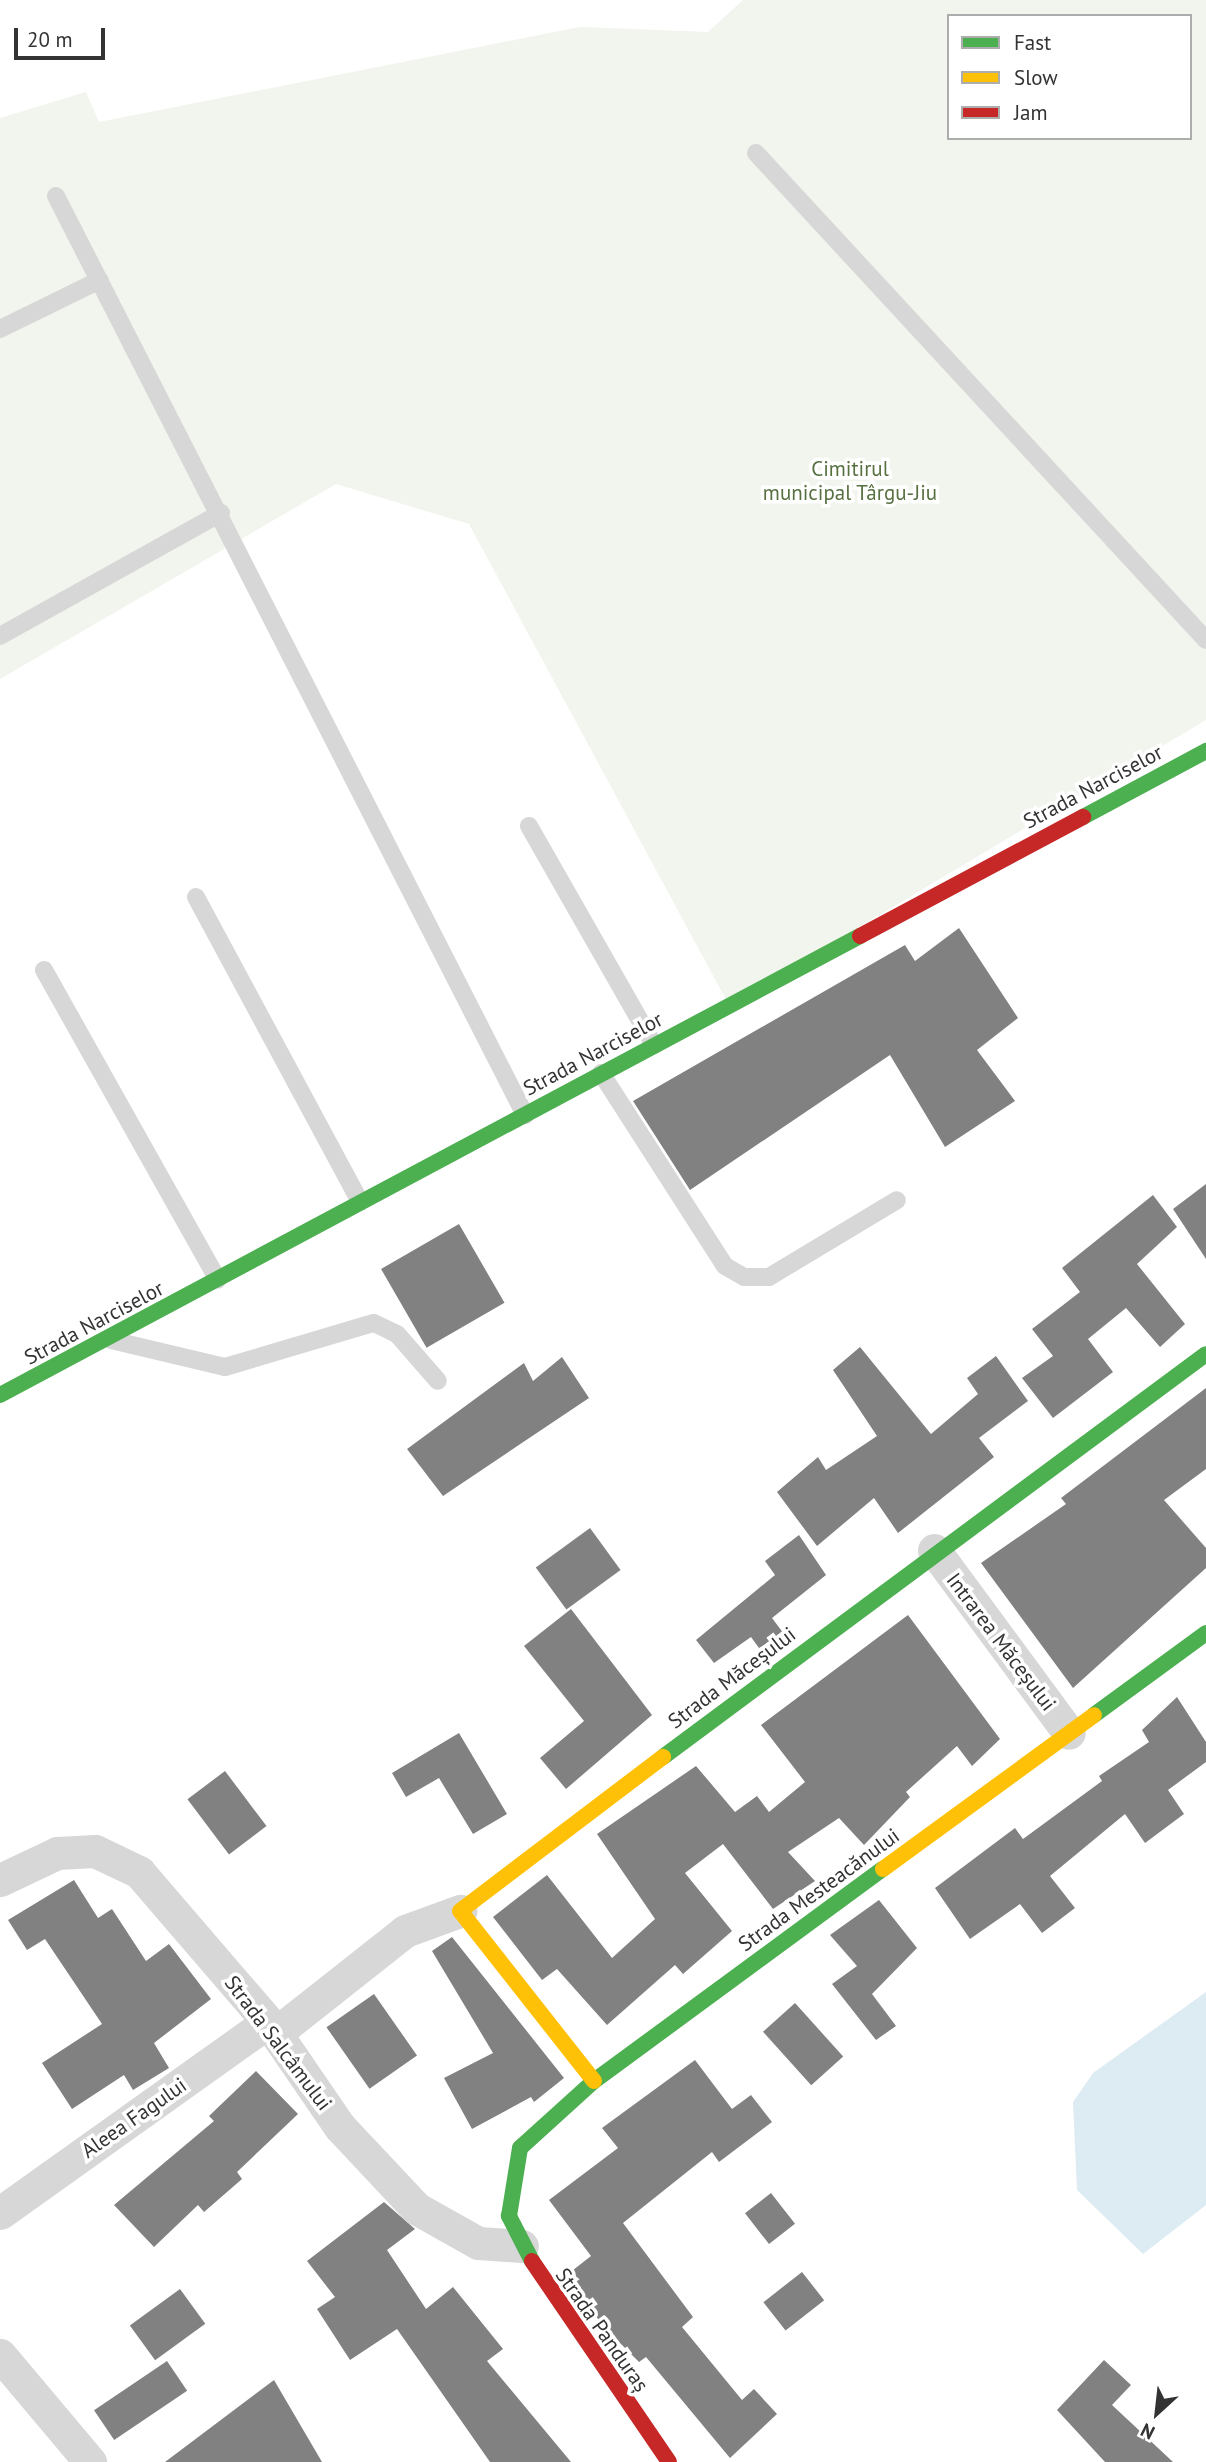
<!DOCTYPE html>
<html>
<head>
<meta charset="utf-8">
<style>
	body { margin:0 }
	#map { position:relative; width:1206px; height:2462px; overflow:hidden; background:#fff; font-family:"PT Sans",sans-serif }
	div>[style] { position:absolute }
	.green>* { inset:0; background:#f1f5ed }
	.water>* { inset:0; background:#ddebf3 }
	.building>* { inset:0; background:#818181; transform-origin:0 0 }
	.lane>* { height:18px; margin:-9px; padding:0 9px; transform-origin:9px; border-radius:9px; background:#d7d7d7 }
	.street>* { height:33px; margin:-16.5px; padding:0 16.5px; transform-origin:16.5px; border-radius:16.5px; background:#d7d7d7 }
	.fast>* { height:16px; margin:-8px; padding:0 8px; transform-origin:8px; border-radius:8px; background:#4caf50 }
	.slow>* { height:16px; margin:-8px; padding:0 8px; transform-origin:8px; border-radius:8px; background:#ffc107 }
	.jam>* { height:16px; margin:-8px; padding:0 8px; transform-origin:8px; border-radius:8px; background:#c62828 }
	span { translate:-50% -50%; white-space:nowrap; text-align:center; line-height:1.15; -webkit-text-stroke:7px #fff; paint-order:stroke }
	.park-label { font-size:21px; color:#56703f }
	.street-label { font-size:21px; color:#333 }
	.legend { position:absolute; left:947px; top:14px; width:245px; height:126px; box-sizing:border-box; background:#fff; border:2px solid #adadad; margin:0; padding:9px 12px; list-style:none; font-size:21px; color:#333 }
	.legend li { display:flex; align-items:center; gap:14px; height:35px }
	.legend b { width:35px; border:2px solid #adadad }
	.north { position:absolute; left:1122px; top:2378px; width:70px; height:70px; -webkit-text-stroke:5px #fff; paint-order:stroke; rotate:207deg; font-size:19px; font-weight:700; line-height:28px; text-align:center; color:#333 }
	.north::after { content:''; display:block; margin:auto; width:24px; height:32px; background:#333; clip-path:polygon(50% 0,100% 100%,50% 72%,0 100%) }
	.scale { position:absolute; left:14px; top:28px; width:91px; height:32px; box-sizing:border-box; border:4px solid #333; border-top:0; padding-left:9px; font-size:21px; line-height:24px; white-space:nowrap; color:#333; -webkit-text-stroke:5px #fff; paint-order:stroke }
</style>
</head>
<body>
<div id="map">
	<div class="green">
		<i style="clip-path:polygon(evenodd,743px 0,1206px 0,1206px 720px,729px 1005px,469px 524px,336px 484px,0 679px,0 118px,86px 92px,99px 122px,580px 27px,708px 32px,743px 0,949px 16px,1190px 16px,1190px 138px,949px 138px,949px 16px)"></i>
	</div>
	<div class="water">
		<i style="clip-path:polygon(1206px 1992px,1206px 2205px,1143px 2254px,1077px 2190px,1073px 2102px,1093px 2073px)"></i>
	</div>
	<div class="building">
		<i style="clip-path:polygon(959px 928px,1018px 1018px,977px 1050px,1015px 1101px,945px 1147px,890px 1055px,690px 1190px,633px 1101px,905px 945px,915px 961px)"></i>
		<i style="clip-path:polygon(1206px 1184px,1206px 1259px,1173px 1209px)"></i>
		<i style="clip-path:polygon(1153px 1195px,1177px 1227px,1137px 1264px,1185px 1324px,1160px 1347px,1126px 1308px,1088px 1339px,1113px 1372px,1053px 1418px,1022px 1378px,1053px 1356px,1032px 1329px,1080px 1292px,1062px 1268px)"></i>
		<i style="left:459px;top:1224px;width:91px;height:90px;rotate:60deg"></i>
		<i style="clip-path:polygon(860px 1347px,931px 1434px,978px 1394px,967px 1378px,996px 1356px,1028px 1401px,979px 1438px,994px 1457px,898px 1533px,874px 1498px,817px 1546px,777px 1492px,818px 1457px,826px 1470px,877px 1436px,833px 1370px)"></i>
		<i style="clip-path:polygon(562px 1357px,589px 1398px,443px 1496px,407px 1449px,524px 1363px,533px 1381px)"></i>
		<i style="clip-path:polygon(1206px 1388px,1206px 1469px,1164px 1500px,1206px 1548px,1206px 1568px,1073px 1688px,981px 1563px,1066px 1504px,1061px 1498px)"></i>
		<i style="left:590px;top:1528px;width:52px;height:67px;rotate:54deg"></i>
		<i style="clip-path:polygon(799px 1535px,826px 1575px,772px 1618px,784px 1634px,759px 1648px,751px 1637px,714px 1663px,696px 1640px,775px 1575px,765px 1561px)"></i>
		<i style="clip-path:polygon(571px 1609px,652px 1715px,566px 1789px,540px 1758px,584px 1721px,524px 1646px)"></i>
		<i style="clip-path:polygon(908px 1615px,1000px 1739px,972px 1766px,957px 1746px,906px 1792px,910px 1797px,864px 1845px,839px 1818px,788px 1852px,815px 1881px,773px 1909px,723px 1844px,685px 1873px,732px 1931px,683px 1974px,675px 1965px,607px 2025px,557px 1969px,542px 1980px,493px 1917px,547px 1875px,612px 1958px,655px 1919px,597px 1834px,696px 1766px,735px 1812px,757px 1796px,769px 1812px,805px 1782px,761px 1725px)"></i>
		<i style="clip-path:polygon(1177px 1697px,1206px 1742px,1206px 1762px,1168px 1790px,1184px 1814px,1145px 1843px,1125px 1814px,1050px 1876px,1075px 1908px,1042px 1933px,1020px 1904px,970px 1939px,935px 1888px,1015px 1828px,1023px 1839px,1102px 1781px,1099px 1776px,1149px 1742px,1142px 1730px)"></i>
		<i style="clip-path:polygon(459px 1733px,507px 1814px,473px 1834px,439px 1778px,406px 1797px,392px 1773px)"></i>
		<i style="left:225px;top:1771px;width:69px;height:47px;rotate:53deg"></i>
		<i style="clip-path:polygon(74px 1880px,98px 1918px,112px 1909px,146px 1961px,169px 1944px,211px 1999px,154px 2043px,169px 2068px,133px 2090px,124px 2075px,72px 2109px,42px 2063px,102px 2024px,45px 1939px,27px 1950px,8px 1920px)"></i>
		<i style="clip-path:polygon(879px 1900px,917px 1948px,872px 1994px,896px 2026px,876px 2040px,832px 1984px,857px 1966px,830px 1935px)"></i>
		<i style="clip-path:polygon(452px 1937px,564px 2078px,534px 2102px,531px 2097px,472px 2129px,444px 2078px,493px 2053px,432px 1951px)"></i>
		<i style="left:374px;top:1994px;width:75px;height:58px;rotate:55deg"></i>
		<i style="left:795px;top:2003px;width:72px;height:43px;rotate:48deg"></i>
		<i style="clip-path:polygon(695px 2060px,732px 2109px,751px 2095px,772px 2122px,719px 2162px,712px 2152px,623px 2223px,693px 2317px,682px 2327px,742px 2400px,754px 2389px,777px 2414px,730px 2458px,646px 2357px,639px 2362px,602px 2325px,568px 2274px,591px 2256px,549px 2200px,618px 2148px,602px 2128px)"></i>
		<i style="clip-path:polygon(256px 2071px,298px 2114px,237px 2172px,242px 2179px,204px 2212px,198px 2205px,154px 2247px,114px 2205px,214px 2121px,209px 2116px)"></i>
		<i style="left:771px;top:2193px;width:39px;height:33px;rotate:52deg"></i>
		<i style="clip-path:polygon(384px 2202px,415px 2229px,387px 2250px,426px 2309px,453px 2287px,503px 2349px,487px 2361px,571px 2462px,490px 2462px,397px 2329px,350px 2360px,317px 2309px,335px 2297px,307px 2261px)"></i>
		<i style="left:802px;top:2272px;width:36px;height:49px;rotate:52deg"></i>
		<i style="left:180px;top:2289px;width:43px;height:62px;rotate:54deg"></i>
		<i style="clip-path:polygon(1104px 2360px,1131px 2385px,1112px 2405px,1173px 2462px,1105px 2462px,1057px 2410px)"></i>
		<i style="left:167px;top:2361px;width:36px;height:88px;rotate:56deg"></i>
		<i style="clip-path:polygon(274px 2380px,322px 2462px,165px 2462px)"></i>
	</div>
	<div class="lane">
		<i style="left:756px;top:153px;width:663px;rotate:47.26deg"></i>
		<i style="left:56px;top:196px;width:1032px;rotate:62.96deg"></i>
		<i style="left:0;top:329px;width:111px;rotate:-26.1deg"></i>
		<i style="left:0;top:636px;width:253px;rotate:-29.1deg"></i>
		<i style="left:529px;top:826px;width:252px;rotate:60.3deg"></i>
		<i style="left:196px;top:897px;width:346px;rotate:61.7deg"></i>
		<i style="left:44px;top:970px;width:355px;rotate:60.7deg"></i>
		<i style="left:601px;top:1073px;width:229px;rotate:57.3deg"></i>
		<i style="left:725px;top:1266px;width:22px;rotate:30deg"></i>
		<i style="left:744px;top:1277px;width:25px"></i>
		<i style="left:769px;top:1277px;width:149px;rotate:-31deg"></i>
		<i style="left:111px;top:1340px;width:117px;rotate:13.3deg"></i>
		<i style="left:225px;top:1367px;width:155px;rotate:-16.5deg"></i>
		<i style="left:374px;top:1323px;width:25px;rotate:26deg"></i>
		<i style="left:397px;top:1334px;width:62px;rotate:48.9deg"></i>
	</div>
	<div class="street">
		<i style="left:934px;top:1550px;width:227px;rotate:53.6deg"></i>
		<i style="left:0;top:1880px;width:63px;rotate:-25.3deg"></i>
		<i style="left:57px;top:1853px;width:38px;rotate:-3deg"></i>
		<i style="left:95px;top:1851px;width:49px;rotate:25.5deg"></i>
		<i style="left:139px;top:1872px;width:198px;rotate:49.3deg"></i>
		<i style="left:268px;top:2022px;width:127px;rotate:55.6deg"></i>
		<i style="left:340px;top:2127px;width:111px;rotate:46.8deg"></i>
		<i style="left:416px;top:2208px;width:71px;rotate:29.4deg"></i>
		<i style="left:478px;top:2243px;width:44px;rotate:3.9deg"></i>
		<i style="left:276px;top:2033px;width:164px;rotate:-38.3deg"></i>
		<i style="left:405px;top:1931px;width:59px;rotate:-20deg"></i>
		<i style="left:0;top:2213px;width:329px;rotate:-35.5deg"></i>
		<i style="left:0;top:2355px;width:140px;rotate:49.9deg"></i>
	</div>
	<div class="fast">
		<i style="left:1083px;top:817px;width:140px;rotate:-28.2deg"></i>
		<i style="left:0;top:1395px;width:975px;rotate:-28.09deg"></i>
		<i style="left:1094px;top:1715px;width:139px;rotate:-36.2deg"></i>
		<i style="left:663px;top:1757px;width:676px;rotate:-36.58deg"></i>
		<i style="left:532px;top:2261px;width:51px;rotate:-117.1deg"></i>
		<i style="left:509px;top:2216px;width:69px;rotate:-80.8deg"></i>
		<i style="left:520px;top:2148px;width:100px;rotate:-42.2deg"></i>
		<i style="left:594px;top:2081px;width:358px;rotate:-36.3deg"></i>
	</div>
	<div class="slow">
		<i style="left:883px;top:1869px;width:261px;rotate:-36.1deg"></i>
		<i style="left:594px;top:2081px;width:216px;rotate:-128.2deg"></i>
		<i style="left:460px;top:1911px;width:255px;rotate:-37.2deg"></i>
	</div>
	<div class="jam">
		<i style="left:860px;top:936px;width:253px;rotate:-28.1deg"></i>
		<i style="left:532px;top:2261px;width:243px;rotate:55.7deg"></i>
	</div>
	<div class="park-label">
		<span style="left:850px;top:481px">Cimitirul<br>municipal Târgu-Jiu</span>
	</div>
	<div class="street-label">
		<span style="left:1093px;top:787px;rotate:-28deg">Strada Narciselor</span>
		<span style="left:593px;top:1054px;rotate:-28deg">Strada Narciselor</span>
		<span style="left:94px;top:1323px;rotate:-28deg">Strada Narciselor</span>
		<span style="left:1001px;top:1642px;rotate:53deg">Intrarea Măceșului</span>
		<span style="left:732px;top:1678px;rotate:-37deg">Strada Măceșului</span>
		<span style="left:819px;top:1890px;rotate:-36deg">Strada Mesteacănului</span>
		<span style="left:278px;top:2043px;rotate:53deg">Strada Salcâmului</span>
		<span style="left:134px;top:2118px;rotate:-35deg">Aleea Fagului</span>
		<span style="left:602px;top:2330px;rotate:55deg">Strada Panduraș</span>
	</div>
	<ul class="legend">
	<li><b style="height:9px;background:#4caf50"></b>Fast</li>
	<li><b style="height:9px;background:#ffc107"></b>Slow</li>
	<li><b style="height:9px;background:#c62828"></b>Jam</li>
	</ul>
	<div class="north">N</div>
	<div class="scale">20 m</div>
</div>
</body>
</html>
